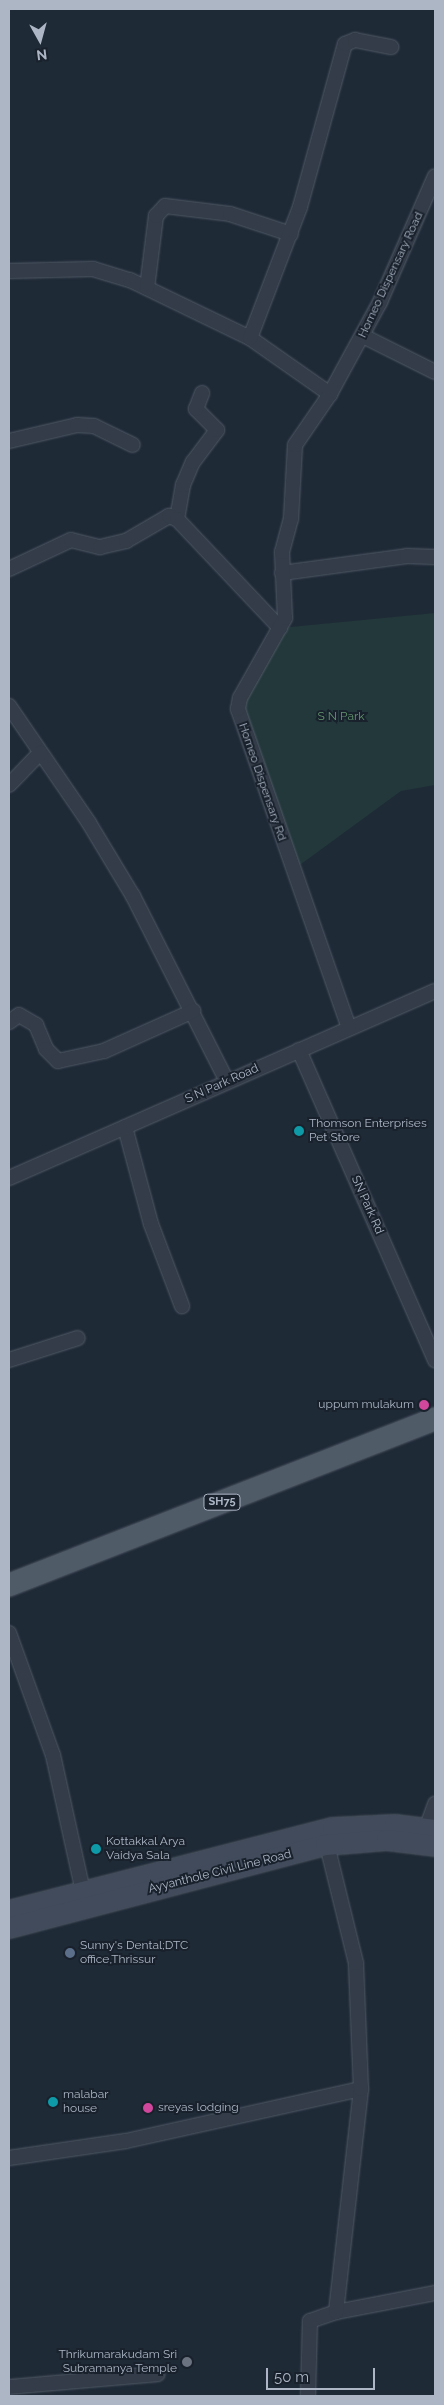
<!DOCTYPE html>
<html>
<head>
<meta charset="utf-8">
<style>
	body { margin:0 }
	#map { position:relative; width:444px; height:2405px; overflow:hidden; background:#1f2a37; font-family:Raleway,sans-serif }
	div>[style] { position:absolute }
	.green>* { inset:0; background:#22383a }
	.roads { filter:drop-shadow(0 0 1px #505966) drop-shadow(0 0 1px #505966) }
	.minor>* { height:14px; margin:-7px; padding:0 7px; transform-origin:7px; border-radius:7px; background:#333c48 }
	.secondary>* { height:20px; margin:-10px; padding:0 10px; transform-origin:10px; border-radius:10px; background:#414b5b }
	.primary>* { height:22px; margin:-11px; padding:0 11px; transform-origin:11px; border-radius:11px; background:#505b68 }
	.dots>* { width:14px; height:14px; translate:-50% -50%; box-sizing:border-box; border:2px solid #18212c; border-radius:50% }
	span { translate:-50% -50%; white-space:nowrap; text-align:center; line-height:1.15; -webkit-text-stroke:4px #18212c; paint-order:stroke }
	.shield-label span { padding:1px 4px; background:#18212c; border:1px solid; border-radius:4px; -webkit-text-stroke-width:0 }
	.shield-label { font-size:11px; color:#adb6c5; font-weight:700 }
	.street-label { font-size:12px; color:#adb6c5 }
	.park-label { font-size:12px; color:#64966f }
	.poi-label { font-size:12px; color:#adb6c5 }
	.left { translate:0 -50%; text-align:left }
	.right { translate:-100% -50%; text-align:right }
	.frame { position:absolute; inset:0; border:10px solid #adb6c5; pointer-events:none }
	.north { position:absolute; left:15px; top:15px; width:50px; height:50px; -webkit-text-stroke:4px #18212c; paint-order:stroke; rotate:173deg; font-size:14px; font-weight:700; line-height:20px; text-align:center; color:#adb6c5 }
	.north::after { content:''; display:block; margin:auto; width:18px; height:22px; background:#adb6c5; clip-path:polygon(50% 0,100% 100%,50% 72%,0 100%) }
	.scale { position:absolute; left:266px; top:2368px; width:109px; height:22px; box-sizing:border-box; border:2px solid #adb6c5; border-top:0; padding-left:6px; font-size:15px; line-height:18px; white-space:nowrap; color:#adb6c5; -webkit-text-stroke:4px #18212c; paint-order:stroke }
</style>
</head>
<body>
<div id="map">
	<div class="green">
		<i style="clip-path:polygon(435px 613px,435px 785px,401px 791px,293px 870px,238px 709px,280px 628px)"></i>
	</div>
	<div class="roads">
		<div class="minor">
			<i style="left:9px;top:271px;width:84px;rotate:-1.4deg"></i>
			<i style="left:93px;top:269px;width:39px;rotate:17deg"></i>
			<i style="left:130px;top:280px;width:133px;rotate:25.8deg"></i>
			<i style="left:250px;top:338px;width:98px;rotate:35deg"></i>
			<i style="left:147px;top:288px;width:73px;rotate:-82.9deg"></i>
			<i style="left:156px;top:216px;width:13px;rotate:-48deg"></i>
			<i style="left:165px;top:206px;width:65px;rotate:7deg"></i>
			<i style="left:230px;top:214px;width:64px;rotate:18.2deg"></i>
			<i style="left:363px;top:336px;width:80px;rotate:26.6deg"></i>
			<i style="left:250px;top:338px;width:140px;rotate:-69.1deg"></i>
			<i style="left:300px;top:207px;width:169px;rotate:-74.6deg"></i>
			<i style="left:345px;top:44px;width:11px;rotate:-22deg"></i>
			<i style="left:355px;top:40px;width:37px;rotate:11deg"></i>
			<i style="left:9px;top:441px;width:70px;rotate:-13.2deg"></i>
			<i style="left:77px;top:425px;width:17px;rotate:3deg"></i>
			<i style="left:94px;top:426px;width:43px;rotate:26deg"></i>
			<i style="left:177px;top:519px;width:35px;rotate:-80deg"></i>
			<i style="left:183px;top:485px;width:25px;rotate:-67deg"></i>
			<i style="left:193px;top:462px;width:40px;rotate:-53deg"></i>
			<i style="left:217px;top:430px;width:30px;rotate:-135deg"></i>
			<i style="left:196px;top:409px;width:17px;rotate:-69deg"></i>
			<i style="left:9px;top:569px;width:68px;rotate:-25.1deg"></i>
			<i style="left:71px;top:540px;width:30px;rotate:14deg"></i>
			<i style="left:100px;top:547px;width:27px;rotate:-13deg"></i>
			<i style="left:126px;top:541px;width:50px;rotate:-30.2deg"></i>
			<i style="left:169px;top:516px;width:9px;rotate:21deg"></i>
			<i style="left:177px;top:519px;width:150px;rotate:46.6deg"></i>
			<i style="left:282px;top:573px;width:126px;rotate:-7.7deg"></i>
			<i style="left:407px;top:556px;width:28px;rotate:2deg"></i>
			<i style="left:9px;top:706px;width:142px;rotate:55.6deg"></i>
			<i style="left:89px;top:823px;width:85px;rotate:58.9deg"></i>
			<i style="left:133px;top:896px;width:208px;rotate:63.1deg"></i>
			<i style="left:9px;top:785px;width:45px;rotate:-45.9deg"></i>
			<i style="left:9px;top:1022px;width:12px;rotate:-35deg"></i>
			<i style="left:19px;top:1015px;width:20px;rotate:30deg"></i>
			<i style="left:36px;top:1025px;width:26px;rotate:67deg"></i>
			<i style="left:46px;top:1049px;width:17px;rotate:45deg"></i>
			<i style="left:58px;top:1061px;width:47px;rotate:-12.3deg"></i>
			<i style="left:104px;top:1051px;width:98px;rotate:-24.2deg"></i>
			<i style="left:349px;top:1028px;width:338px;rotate:-109.2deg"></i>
			<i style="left:238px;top:709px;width:11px;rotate:-80deg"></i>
			<i style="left:240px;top:698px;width:92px;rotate:-60.6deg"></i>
			<i style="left:285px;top:618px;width:66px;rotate:-92.6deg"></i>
			<i style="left:282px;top:552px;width:34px;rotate:-75deg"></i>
			<i style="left:291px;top:519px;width:74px;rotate:-86.9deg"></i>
			<i style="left:295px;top:445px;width:62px;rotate:-55.5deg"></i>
			<i style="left:330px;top:394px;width:105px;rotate:-61.5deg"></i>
			<i style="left:380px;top:302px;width:137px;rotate:-66.4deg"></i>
			<i style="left:299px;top:1050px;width:339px;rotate:66.3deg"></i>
			<i style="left:125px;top:1127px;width:100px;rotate:75deg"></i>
			<i style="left:151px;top:1224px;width:88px;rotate:69.3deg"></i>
			<i style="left:9px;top:1178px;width:465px;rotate:-23.7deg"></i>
			<i style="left:9px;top:1360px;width:72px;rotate:-17.7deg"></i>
			<i style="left:9px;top:1633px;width:130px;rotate:70.2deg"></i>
			<i style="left:53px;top:1755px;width:139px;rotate:77.6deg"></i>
			<i style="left:426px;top:1829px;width:27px;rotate:-70deg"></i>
			<i style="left:9px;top:2158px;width:118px;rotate:-8.3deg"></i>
			<i style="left:126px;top:2141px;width:241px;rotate:-12.5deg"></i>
			<i style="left:336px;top:2312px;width:101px;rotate:-10.9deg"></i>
			<i style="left:9px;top:2387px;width:149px;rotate:-5deg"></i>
			<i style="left:308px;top:2396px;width:75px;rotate:-88.5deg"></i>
			<i style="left:310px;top:2321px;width:28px;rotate:-19deg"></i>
			<i style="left:336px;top:2312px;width:224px;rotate:-83.6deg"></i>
			<i style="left:361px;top:2089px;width:126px;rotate:-92.3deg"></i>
			<i style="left:356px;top:1963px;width:130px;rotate:-103.8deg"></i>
		</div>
		<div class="secondary">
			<i style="left:9px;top:1911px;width:334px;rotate:-14.4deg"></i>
			<i style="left:333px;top:1828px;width:62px;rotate:-2.8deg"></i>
			<i style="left:395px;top:1825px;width:40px;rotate:7.1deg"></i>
			<i style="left:9px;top:1928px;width:328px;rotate:-14.7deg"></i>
			<i style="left:326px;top:1845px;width:61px;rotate:-4.7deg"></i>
			<i style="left:387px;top:1840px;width:48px;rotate:7.1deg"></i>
		</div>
		<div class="primary">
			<i style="left:9px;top:1585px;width:457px;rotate:-21.3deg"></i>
		</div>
	</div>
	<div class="dots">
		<i style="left:299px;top:1131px;background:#0f9aa8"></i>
		<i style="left:424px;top:1405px;background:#d1479c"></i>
		<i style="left:96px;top:1849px;background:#0f9aa8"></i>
		<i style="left:70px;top:1953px;background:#5c6f8a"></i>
		<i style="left:53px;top:2102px;background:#0f9aa8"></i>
		<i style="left:148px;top:2108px;background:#d1479c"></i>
		<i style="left:187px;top:2362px;background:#6b7280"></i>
	</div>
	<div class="shield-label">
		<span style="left:222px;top:1502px">SH75</span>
	</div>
	<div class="street-label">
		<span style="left:391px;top:275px;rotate:-65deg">Homeo Dispensary Road</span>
		<span style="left:262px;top:782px;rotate:71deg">Homeo Dispensary Rd</span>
		<span style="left:222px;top:1084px;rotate:-24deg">S N Park Road</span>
		<span style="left:367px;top:1205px;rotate:66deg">SN Park Rd</span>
		<span style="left:220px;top:1872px;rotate:-14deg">Ayyanthole Civil Line Road</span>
	</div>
	<div class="park-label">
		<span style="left:341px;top:717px">S N Park</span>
	</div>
	<div class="poi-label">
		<span class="left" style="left:309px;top:1131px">Thomson Enterprises<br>Pet Store</span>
		<span class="right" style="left:414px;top:1405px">uppum mulakum</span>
		<span class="left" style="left:106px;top:1849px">Kottakkal Arya<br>Vaidya Sala</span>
		<span class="left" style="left:80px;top:1953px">Sunny's Dental;DTC<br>office,Thrissur</span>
		<span class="left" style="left:63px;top:2102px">malabar<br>house</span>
		<span class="left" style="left:158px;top:2108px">sreyas lodging</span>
		<span class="right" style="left:177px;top:2362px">Thrikumarakudam Sri<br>Subramanya Temple</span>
	</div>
	<div class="frame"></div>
	<div class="north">N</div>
	<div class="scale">50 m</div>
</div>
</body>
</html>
